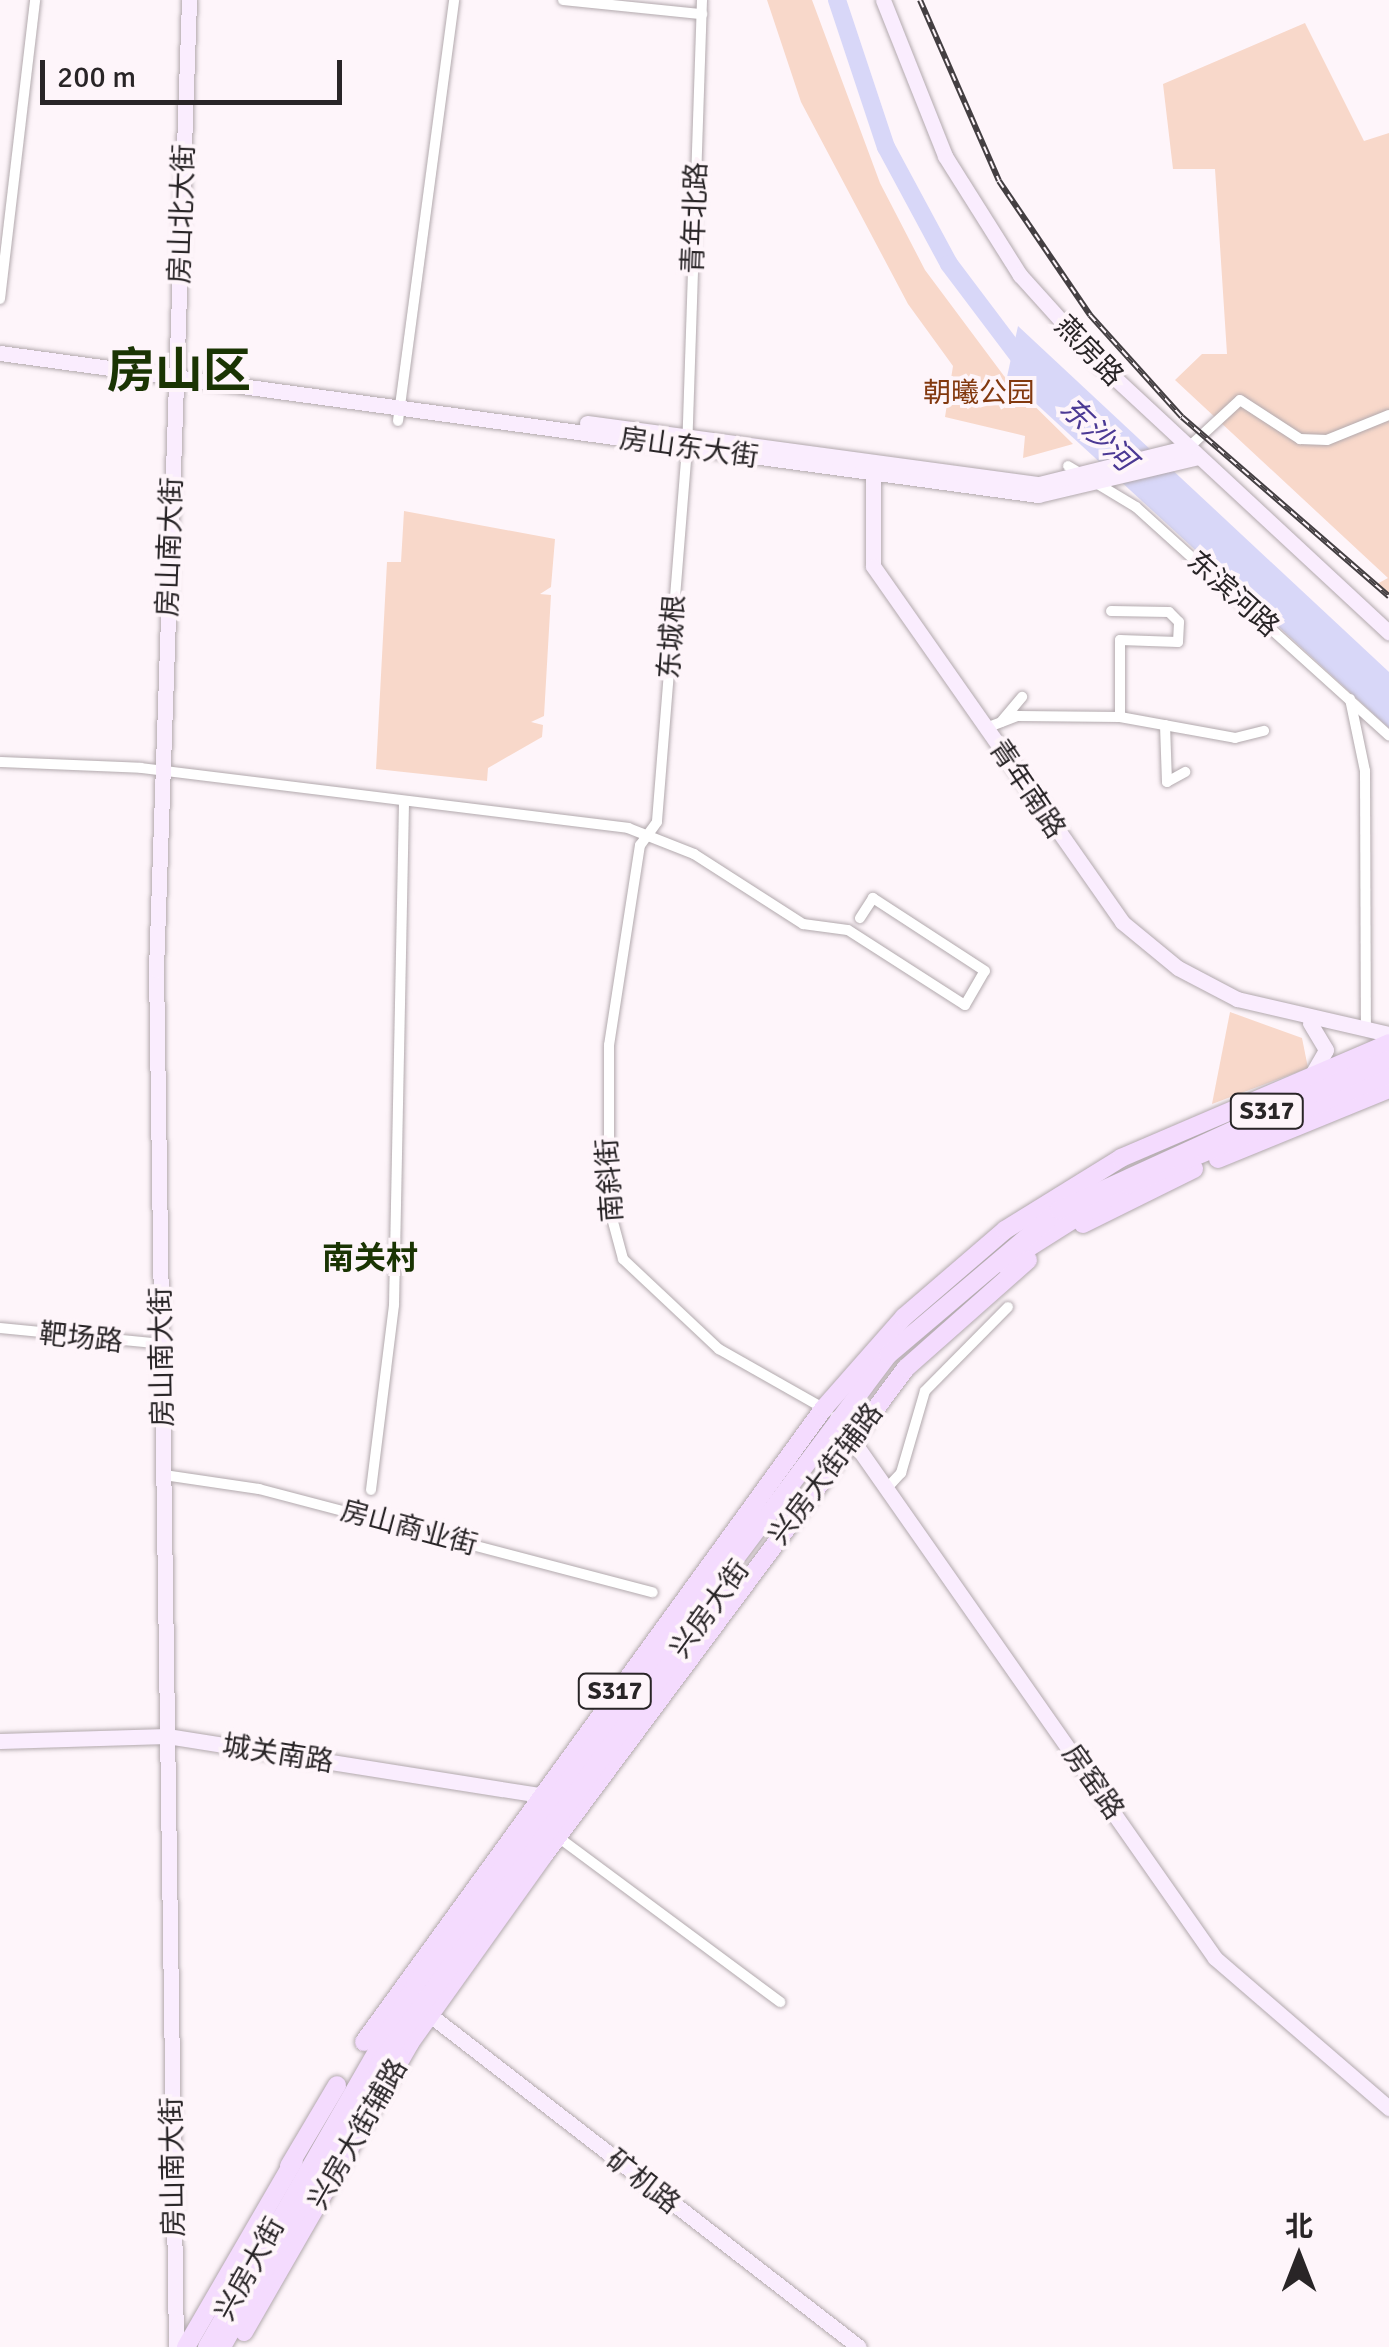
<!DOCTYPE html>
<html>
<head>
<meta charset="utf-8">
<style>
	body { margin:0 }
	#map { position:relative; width:1389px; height:2347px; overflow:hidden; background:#fef5fa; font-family:Signika,"Noto Sans SC",sans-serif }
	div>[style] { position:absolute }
	.green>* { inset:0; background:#f8d8ca }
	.water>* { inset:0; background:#d8d7f8 }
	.river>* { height:18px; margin:-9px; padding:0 9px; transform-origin:9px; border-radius:9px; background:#d8d7f8 }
	.roads { filter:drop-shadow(0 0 2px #b2a9ad) drop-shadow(0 0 2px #b2a9ad) }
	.street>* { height:10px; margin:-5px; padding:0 5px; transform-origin:5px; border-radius:5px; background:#fff }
	.secondary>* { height:15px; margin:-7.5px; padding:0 7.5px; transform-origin:7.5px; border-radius:7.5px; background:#faedfe }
	.primary>* { height:18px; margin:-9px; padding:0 9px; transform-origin:9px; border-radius:9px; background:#f4dbfe }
	.rail>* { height:6px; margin-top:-3px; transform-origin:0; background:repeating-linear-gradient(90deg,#fef5fa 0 8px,#443f42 0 16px); box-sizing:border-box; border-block:2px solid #443f42 }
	span { translate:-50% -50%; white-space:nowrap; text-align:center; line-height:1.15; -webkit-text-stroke:8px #fef5fa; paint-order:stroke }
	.shield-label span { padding:2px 8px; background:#fef5fa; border:2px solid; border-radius:8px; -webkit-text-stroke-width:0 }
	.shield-label { font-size:25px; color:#292527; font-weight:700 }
	.street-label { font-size:28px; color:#292527 }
	.park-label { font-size:28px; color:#82380e }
	.water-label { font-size:30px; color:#4b3994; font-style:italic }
	.quarter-label { font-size:32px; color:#1a3403; font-weight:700 }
	.town-label { font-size:48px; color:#1a3403; font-weight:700 }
	.north { position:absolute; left:1249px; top:2207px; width:100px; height:100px; -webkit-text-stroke:8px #fef5fa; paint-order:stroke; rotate:0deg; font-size:28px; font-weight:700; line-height:40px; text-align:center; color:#292527 }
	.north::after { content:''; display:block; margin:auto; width:35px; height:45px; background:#292527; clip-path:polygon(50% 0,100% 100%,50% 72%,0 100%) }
	.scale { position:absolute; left:40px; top:60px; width:302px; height:45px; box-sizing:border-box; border:5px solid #292527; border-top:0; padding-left:12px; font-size:30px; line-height:35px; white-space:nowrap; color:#292527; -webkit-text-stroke:8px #fef5fa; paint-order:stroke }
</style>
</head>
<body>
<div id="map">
	<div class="green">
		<i style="clip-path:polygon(767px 0,812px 0,880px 183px,925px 270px,1004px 376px,1073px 444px,1023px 458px,1025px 436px,945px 417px,953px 366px,908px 304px,801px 102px)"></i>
		<i style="clip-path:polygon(1305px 23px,1364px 141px,1389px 133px,1389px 597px,1375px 585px,1388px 578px,1175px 380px,1202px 354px,1227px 354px,1215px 169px,1173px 169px,1163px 84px)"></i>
		<i style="clip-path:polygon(404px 511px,555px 539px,551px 587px,540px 594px,551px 595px,544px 716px,531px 722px,543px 725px,542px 737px,488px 768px,487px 781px,376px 769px,387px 562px,401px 562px)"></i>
		<i style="clip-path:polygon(1230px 1012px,1302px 1038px,1308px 1068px,1212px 1104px)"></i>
	</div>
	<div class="water">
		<i style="clip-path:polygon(1018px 326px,1389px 672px,1389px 728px,1007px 377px)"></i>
	</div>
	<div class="river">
		<i style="left:837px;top:0;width:155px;rotate:71.6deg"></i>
		<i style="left:886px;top:147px;width:133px;rotate:61.7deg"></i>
		<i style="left:949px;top:264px;width:131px;rotate:53deg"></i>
	</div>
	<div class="roads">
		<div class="street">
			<i style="left:563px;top:0;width:140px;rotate:5.8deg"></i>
			<i style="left:702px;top:0;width:448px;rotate:91.9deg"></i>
			<i style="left:687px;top:448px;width:375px;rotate:94.6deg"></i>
			<i style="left:657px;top:822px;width:29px;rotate:126deg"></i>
			<i style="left:640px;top:845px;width:202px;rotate:98.8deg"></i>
			<i style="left:609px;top:1045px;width:162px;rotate:90deg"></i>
			<i style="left:609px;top:1207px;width:54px;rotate:74.9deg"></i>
			<i style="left:623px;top:1259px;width:132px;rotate:43.2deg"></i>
			<i style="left:719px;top:1349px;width:125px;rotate:29.6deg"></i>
			<i style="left:0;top:299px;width:301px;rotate:-83.3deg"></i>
			<i style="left:398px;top:421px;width:425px;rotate:-82.4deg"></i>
			<i style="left:1189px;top:447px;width:69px;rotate:-42.7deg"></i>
			<i style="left:1240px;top:400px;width:72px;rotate:33deg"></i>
			<i style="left:1300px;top:439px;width:27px;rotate:2deg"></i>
			<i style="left:1327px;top:440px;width:67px;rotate:-22deg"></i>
			<i style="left:1068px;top:466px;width:79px;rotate:31.1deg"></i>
			<i style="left:1136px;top:507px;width:341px;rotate:42.1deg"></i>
			<i style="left:1350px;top:699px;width:74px;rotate:78.2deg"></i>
			<i style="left:1365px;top:771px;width:260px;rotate:89.8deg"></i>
			<i style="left:1120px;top:717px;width:117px;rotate:10.3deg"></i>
			<i style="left:1235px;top:738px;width:30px;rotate:-14deg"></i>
			<i style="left:1001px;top:722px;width:33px;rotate:-50deg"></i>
			<i style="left:1165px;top:725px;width:57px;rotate:88deg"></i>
			<i style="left:1167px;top:782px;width:21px;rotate:-29deg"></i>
			<i style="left:986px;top:728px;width:34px;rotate:-21deg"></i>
			<i style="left:1018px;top:716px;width:102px;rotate:0.6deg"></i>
			<i style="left:1120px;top:717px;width:77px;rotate:-90deg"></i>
			<i style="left:1120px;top:640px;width:58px;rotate:2deg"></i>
			<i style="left:1178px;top:642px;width:20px;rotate:-87deg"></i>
			<i style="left:1179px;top:622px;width:14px;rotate:-135deg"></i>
			<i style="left:1169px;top:612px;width:58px;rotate:-179deg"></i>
			<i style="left:0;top:762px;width:141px;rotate:2.4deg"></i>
			<i style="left:141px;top:768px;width:491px;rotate:7deg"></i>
			<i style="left:628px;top:828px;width:71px;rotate:21.5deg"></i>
			<i style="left:694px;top:854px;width:130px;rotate:32.7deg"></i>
			<i style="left:803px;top:924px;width:45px;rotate:7.6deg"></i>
			<i style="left:848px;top:930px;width:139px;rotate:32.7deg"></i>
			<i style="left:965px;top:1005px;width:39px;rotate:-60deg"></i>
			<i style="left:985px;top:971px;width:134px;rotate:-146.9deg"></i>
			<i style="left:873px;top:898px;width:24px;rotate:123deg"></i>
			<i style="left:0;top:1328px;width:163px;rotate:5.6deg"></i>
			<i style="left:164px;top:1475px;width:96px;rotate:8.4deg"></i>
			<i style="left:259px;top:1489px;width:407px;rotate:14.7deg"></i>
			<i style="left:887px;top:1488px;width:21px;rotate:-47deg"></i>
			<i style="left:901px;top:1473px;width:85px;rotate:-73.7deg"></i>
			<i style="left:925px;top:1391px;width:118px;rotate:-45.3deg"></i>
			<i style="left:371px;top:1490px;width:186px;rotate:-82.9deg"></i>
			<i style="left:394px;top:1305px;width:502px;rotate:-88.86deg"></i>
			<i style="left:558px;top:1837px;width:277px;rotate:36.6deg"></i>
		</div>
		<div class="secondary">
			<i style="left:883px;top:0;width:168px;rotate:68.3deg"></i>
			<i style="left:945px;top:156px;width:141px;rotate:57.8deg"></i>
			<i style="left:1020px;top:275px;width:121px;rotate:48deg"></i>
			<i style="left:1101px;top:365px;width:393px;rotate:42.9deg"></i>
			<i style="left:0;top:353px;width:1048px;rotate:7.79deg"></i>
			<i style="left:1038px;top:495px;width:165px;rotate:-13.3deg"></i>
			<i style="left:587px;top:423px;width:456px;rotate:7.7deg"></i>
			<i style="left:1039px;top:484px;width:154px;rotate:-13.9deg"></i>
			<i style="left:873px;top:466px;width:100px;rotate:90deg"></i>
			<i style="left:873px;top:566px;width:434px;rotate:55deg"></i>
			<i style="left:1122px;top:922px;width:72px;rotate:39.4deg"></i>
			<i style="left:1178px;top:968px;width:67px;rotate:27.7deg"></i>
			<i style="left:1237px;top:999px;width:156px;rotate:13deg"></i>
			<i style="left:1310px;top:1023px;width:31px;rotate:59deg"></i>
			<i style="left:1326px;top:1050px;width:28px;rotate:120deg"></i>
			<i style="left:837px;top:1418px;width:659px;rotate:55.01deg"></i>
			<i style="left:1215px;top:1958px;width:230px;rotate:40.8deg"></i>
			<i style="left:0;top:1741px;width:167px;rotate:-1.7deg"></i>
			<i style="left:167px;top:1736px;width:388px;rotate:9deg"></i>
			<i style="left:430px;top:2015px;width:542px;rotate:37.74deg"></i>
			<i style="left:176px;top:2347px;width:1377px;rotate:-90.83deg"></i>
			<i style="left:156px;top:970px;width:971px;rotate:-88.05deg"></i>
		</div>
		<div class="primary">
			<i style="left:1218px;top:1159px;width:185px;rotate:-22.3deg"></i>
			<i style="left:1083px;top:1224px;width:124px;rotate:-26.4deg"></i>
			<i style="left:1003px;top:1264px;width:148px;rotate:-32.3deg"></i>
			<i style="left:1128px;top:1185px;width:284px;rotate:-23deg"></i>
			<i style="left:364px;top:2042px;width:783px;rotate:-54.04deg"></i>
			<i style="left:824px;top:1408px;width:121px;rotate:-48.7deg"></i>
			<i style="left:904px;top:1317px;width:133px;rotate:-40.7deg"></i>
			<i style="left:1005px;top:1230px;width:137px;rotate:-31.8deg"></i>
			<i style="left:1121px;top:1158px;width:292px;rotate:-23.2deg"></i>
			<i style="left:289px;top:2166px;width:94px;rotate:-59.3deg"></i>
			<i style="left:244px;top:2332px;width:333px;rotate:-60.1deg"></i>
			<i style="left:410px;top:2043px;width:231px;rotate:-54.5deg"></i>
			<i style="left:544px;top:1855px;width:607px;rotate:-53.38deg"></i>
			<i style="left:906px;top:1368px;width:163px;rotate:-41.5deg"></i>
			<i style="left:186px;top:2347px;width:215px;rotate:-59.9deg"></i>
			<i style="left:207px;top:2347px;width:418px;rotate:-60.1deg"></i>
			<i style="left:415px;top:1985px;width:788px;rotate:-53.1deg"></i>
			<i style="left:888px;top:1355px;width:224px;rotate:-40.3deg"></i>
			<i style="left:1059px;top:1210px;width:363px;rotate:-24.6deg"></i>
			<i style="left:222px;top:2347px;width:320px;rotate:-61deg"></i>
			<i style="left:377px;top:2067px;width:609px;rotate:-54.01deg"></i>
		</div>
	</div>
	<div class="rail">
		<i style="left:920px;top:0;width:197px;rotate:66.4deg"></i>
		<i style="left:999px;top:181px;width:162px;rotate:55.8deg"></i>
		<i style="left:1090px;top:315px;width:137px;rotate:48deg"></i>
		<i style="left:1182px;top:417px;width:274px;rotate:40.9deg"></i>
	</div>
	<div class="shield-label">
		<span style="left:1267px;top:1111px">S317</span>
		<span style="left:615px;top:1691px">S317</span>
	</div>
	<div class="street-label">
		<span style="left:182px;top:214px;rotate:-88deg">房山北大街</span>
		<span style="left:695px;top:218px;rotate:-88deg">青年北路</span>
		<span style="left:1089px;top:351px;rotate:46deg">燕房路</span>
		<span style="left:689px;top:448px;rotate:8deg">房山东大街</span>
		<span style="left:170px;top:547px;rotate:-88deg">房山南大街</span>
		<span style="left:1233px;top:594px;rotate:42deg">东滨河路</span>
		<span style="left:672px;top:637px;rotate:-86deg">东城根</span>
		<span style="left:1027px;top:789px;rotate:56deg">青年南路</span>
		<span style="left:610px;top:1180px;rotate:-94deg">南斜街</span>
		<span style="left:81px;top:1338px;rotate:6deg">靶场路</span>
		<span style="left:162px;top:1357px;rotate:-91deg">房山南大街</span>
		<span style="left:826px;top:1474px;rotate:-53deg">兴房大街辅路</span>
		<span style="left:409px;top:1528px;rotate:15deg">房山商业街</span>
		<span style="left:710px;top:1609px;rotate:-54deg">兴房大街</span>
		<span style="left:278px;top:1754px;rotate:9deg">城关南路</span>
		<span style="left:1093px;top:1782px;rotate:55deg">房窑路</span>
		<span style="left:358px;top:2134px;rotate:-60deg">兴房大街辅路</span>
		<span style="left:173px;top:2167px;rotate:-91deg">房山南大街</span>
		<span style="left:643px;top:2182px;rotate:38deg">矿机路</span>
		<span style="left:250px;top:2269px;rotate:-61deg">兴房大街</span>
	</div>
	<div class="park-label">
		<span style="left:979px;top:393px">朝曦公园</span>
	</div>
	<div class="water-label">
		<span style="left:1097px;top:435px;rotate:44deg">东沙河</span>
	</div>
	<div class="quarter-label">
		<span style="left:370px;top:1259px">南关村</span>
	</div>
	<div class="town-label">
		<span style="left:179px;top:372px">房山区</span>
	</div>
	<div class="north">北</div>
	<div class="scale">200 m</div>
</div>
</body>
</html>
